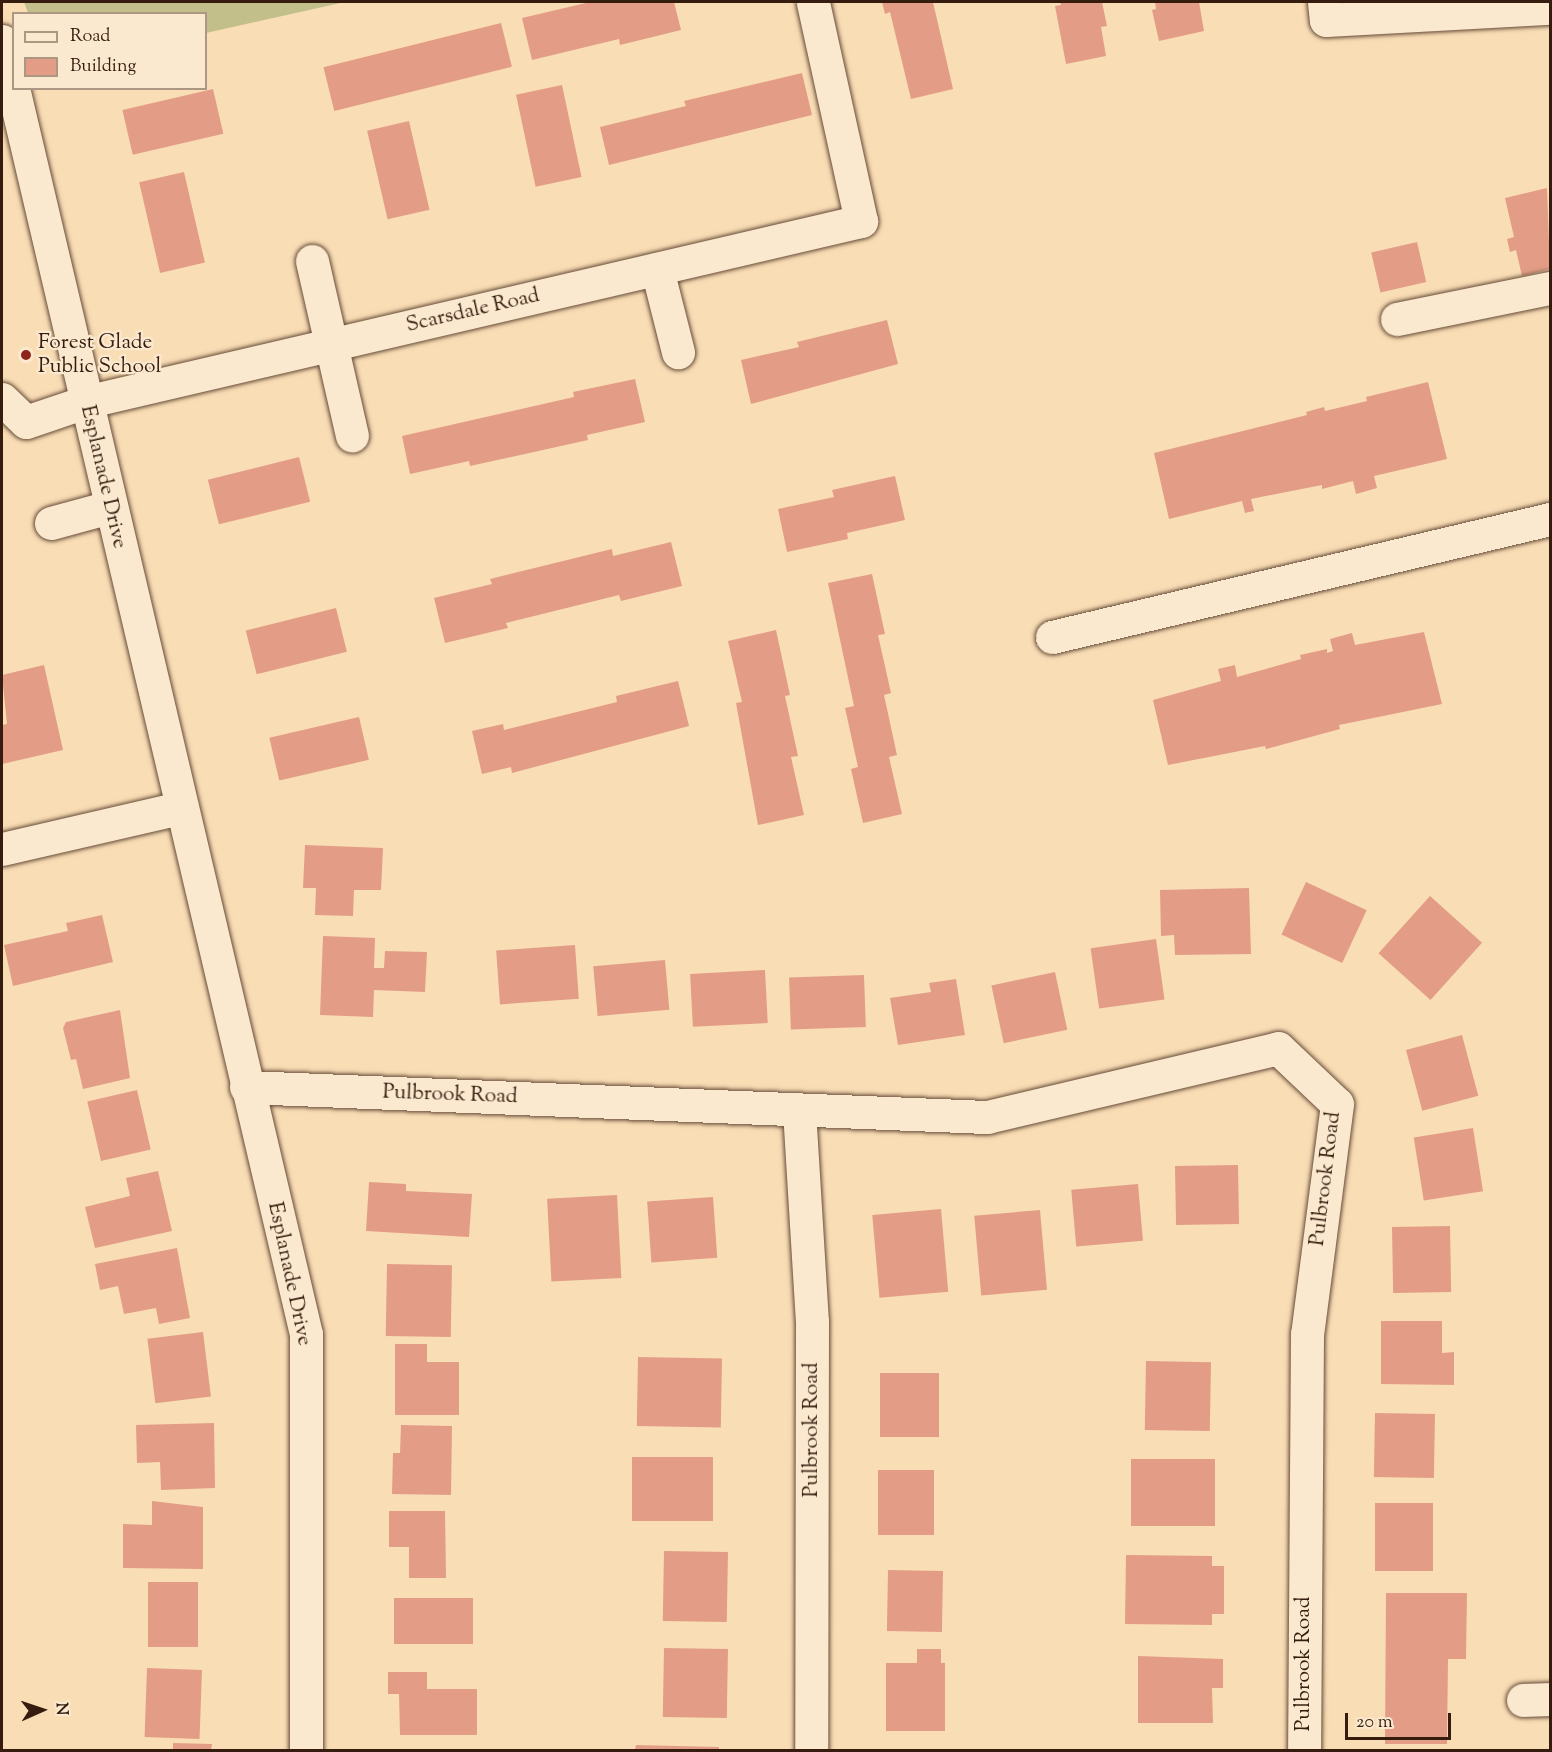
<!DOCTYPE html>
<html>
<head>
<meta charset="utf-8">
<style>
	body { margin:0 }
	#map { position:relative; width:1552px; height:1752px; overflow:hidden; background:#f9ddb5; font-family:"Sorts Mill Goudy",serif }
	div>[style] { position:absolute }
	.green>* { inset:0; background:#c3bf8a }
	.building>* { inset:0; background:#e39d86; transform-origin:0 0 }
	.roads { filter:drop-shadow(0 0 2px #664c38) drop-shadow(0 0 2px #664c38) }
	.minor>* { height:33px; margin:-16.5px; padding:0 16.5px; transform-origin:16.5px; border-radius:16.5px; background:#fbe9cf }
	.dots>* { width:16px; height:16px; translate:-50% -50%; box-sizing:border-box; border:3px solid #fbe9cf; border-radius:50% }
	span { translate:-50% -50%; white-space:nowrap; text-align:center; line-height:1.15; -webkit-text-stroke:4.5px #fbe9cf; paint-order:stroke }
	.street-label { font-size:21px; color:#351c0f }
	.poi-label { font-size:21px; color:#351c0f }
	.left { translate:0 -50%; text-align:left }
	.frame { position:absolute; inset:0; border:3px solid #351c0f; pointer-events:none }
	.legend { position:absolute; left:12px; top:12px; width:195px; height:78px; box-sizing:border-box; background:#fbe9cf; border:2px solid #ac9782; margin:0; padding:8px 10px; list-style:none; font-size:18px; color:#351c0f }
	.legend li { display:flex; align-items:center; gap:12px; height:30px }
	.legend b { width:30px; border:2px solid #ac9782 }
	.north { position:absolute; left:12px; top:1680px; width:60px; height:60px; -webkit-text-stroke:4px #fbe9cf; paint-order:stroke; rotate:87deg; font-size:16px; font-weight:700; line-height:24px; text-align:center; color:#351c0f }
	.north::after { content:''; display:block; margin:auto; width:21px; height:27px; background:#351c0f; clip-path:polygon(50% 0,100% 100%,50% 72%,0 100%) }
	.scale { position:absolute; left:1345px; top:1713px; width:106px; height:27px; box-sizing:border-box; border:3px solid #351c0f; border-top:0; padding-left:8px; font-size:18px; line-height:21px; white-space:nowrap; color:#351c0f; -webkit-text-stroke:4px #fbe9cf; paint-order:stroke }
</style>
</head>
<body>
<div id="map">
	<div class="green">
		<i style="clip-path:polygon(24px 2px,345px 2px,206px 33px,206px 14px,28px 13px)"></i>
	</div>
	<div class="building">
		<i style="clip-path:polygon(590px 2px,674px 2px,681px 30px,620px 45px,619px 39px,532px 60px,522px 18px)"></i>
		<i style="clip-path:polygon(882px 2px,933px 2px,953px 89px,911px 99px,890px 12px,885px 14px)"></i>
		<i style="clip-path:polygon(1060px 2px,1102px 2px,1107px 26px,1101px 27px,1106px 56px,1066px 64px,1055px 6px,1061px 5px)"></i>
		<i style="clip-path:polygon(1155px 2px,1199px 2px,1204px 31px,1159px 41px,1152px 10px,1156px 9px)"></i>
		<i style="left:501px;top:23px;width:45px;height:183px;rotate:76deg"></i>
		<i style="clip-path:polygon(802px 73px,812px 115px,609px 165px,600px 127px,686px 106px,684px 101px)"></i>
		<i style="left:562px;top:85px;width:94px;height:47px;rotate:78deg"></i>
		<i style="left:213px;top:89px;width:46px;height:93px;rotate:77deg"></i>
		<i style="left:409px;top:121px;width:91px;height:43px;rotate:77deg"></i>
		<i style="left:184px;top:172px;width:93px;height:46px;rotate:77deg"></i>
		<i style="clip-path:polygon(1547px 188px,1550px 269px,1522px 276px,1516px 250px,1510px 252px,1507px 239px,1514px 237px,1505px 198px)"></i>
		<i style="left:1417px;top:242px;width:41px;height:47px;rotate:77deg"></i>
		<i style="clip-path:polygon(887px 320px,898px 364px,751px 404px,741px 360px,799px 347px,797px 342px)"></i>
		<i style="clip-path:polygon(635px 379px,645px 422px,587px 435px,588px 440px,470px 466px,469px 461px,410px 474px,402px 436px,574px 397px,573px 392px)"></i>
		<i style="clip-path:polygon(1428px 382px,1447px 459px,1374px 476px,1377px 488px,1356px 494px,1353px 481px,1322px 489px,1322px 485px,1251px 499px,1254px 511px,1245px 513px,1242px 501px,1169px 519px,1154px 453px,1307px 415px,1306px 412px,1324px 407px,1325px 411px,1367px 401px,1366px 397px)"></i>
		<i style="left:299px;top:457px;width:46px;height:94px;rotate:76deg"></i>
		<i style="clip-path:polygon(895px 476px,905px 520px,847px 533px,848px 539px,787px 552px,778px 509px,834px 497px,832px 490px)"></i>
		<i style="clip-path:polygon(671px 542px,682px 586px,621px 601px,619px 595px,506px 623px,508px 628px,445px 643px,434px 598px,492px 584px,490px 579px,612px 549px,613px 556px)"></i>
		<i style="clip-path:polygon(872px 574px,885px 634px,878px 635px,891px 693px,884px 695px,897px 755px,889px 757px,902px 814px,863px 823px,851px 769px,858px 767px,845px 708px,854px 706px,828px 583px)"></i>
		<i style="left:336px;top:608px;width:45px;height:93px;rotate:76deg"></i>
		<i style="clip-path:polygon(776px 630px,790px 695px,785px 696px,798px 756px,791px 757px,804px 815px,758px 825px,736px 703px,742px 702px,728px 641px)"></i>
		<i style="clip-path:polygon(1424px 632px,1442px 704px,1339px 725px,1340px 729px,1266px 749px,1265px 746px,1168px 765px,1153px 700px,1221px 681px,1218px 669px,1235px 665px,1237px 677px,1301px 659px,1300px 655px,1327px 649px,1327px 653px,1333px 651px,1330px 639px,1352px 633px,1355px 645px)"></i>
		<i style="clip-path:polygon(44px 665px,63px 750px,2px 764px,2px 725px,7px 724px,2px 675px)"></i>
		<i style="clip-path:polygon(678px 681px,689px 726px,512px 773px,511px 767px,482px 774px,472px 731px,503px 724px,504px 730px,617px 702px,616px 696px)"></i>
		<i style="left:359px;top:717px;width:44px;height:92px;rotate:77deg"></i>
		<i style="clip-path:polygon(305px 845px,383px 848px,381px 890px,354px 890px,353px 916px,315px 915px,316px 888px,303px 888px)"></i>
		<i style="left:1306px;top:882px;width:67px;height:58px;rotate:25deg"></i>
		<i style="clip-path:polygon(1249px 888px,1251px 954px,1175px 955px,1174px 935px,1161px 936px,1160px 890px)"></i>
		<i style="left:1430px;top:896px;width:70px;height:77px;rotate:42deg"></i>
		<i style="clip-path:polygon(102px 915px,113px 962px,13px 986px,4px 945px,68px 931px,66px 923px)"></i>
		<i style="clip-path:polygon(323px 936px,375px 938px,374px 968px,384px 968px,385px 951px,427px 952px,425px 992px,374px 990px,373px 1017px,320px 1015px)"></i>
		<i style="left:1156px;top:939px;width:61px;height:66px;rotate:82deg"></i>
		<i style="left:575px;top:945px;width:54px;height:79px;rotate:86deg"></i>
		<i style="left:665px;top:960px;width:50px;height:72px;rotate:85deg"></i>
		<i style="left:765px;top:970px;width:53px;height:75px;rotate:87deg"></i>
		<i style="left:1055px;top:972px;width:59px;height:65px;rotate:78deg"></i>
		<i style="left:864px;top:975px;width:52px;height:75px;rotate:88deg"></i>
		<i style="clip-path:polygon(956px 979px,965px 1035px,898px 1045px,890px 998px,931px 992px,929px 983px)"></i>
		<i style="clip-path:polygon(120px 1010px,130px 1078px,83px 1089px,76px 1059px,71px 1060px,63px 1028px,66px 1022px)"></i>
		<i style="left:1462px;top:1035px;width:63px;height:58px;rotate:75deg"></i>
		<i style="left:137px;top:1090px;width:61px;height:51px;rotate:77deg"></i>
		<i style="left:1473px;top:1128px;width:64px;height:60px;rotate:81deg"></i>
		<i style="left:1238px;top:1165px;width:59px;height:63px;rotate:89deg"></i>
		<i style="clip-path:polygon(158px 1171px,172px 1231px,95px 1248px,85px 1207px,130px 1196px,126px 1178px)"></i>
		<i style="clip-path:polygon(369px 1182px,406px 1184px,406px 1191px,472px 1194px,469px 1237px,366px 1231px)"></i>
		<i style="left:1138px;top:1184px;width:57px;height:67px;rotate:85deg"></i>
		<i style="left:617px;top:1195px;width:83px;height:70px;rotate:87deg"></i>
		<i style="left:713px;top:1197px;width:61px;height:66px;rotate:86deg"></i>
		<i style="left:941px;top:1209px;width:83px;height:69px;rotate:85deg"></i>
		<i style="left:1040px;top:1210px;width:80px;height:66px;rotate:85deg"></i>
		<i style="left:1450px;top:1226px;width:66px;height:58px;rotate:89deg"></i>
		<i style="clip-path:polygon(177px 1248px,190px 1318px,159px 1324px,156px 1308px,124px 1314px,118px 1286px,100px 1290px,95px 1264px)"></i>
		<i style="left:387px;top:1264px;width:65px;height:72px;rotate:1deg"></i>
		<i style="clip-path:polygon(1381px 1321px,1442px 1321px,1442px 1353px,1454px 1352px,1454px 1385px,1381px 1384px)"></i>
		<i style="left:203px;top:1332px;width:65px;height:56px;rotate:83deg"></i>
		<i style="clip-path:polygon(395px 1344px,427px 1344px,427px 1362px,459px 1362px,459px 1415px,395px 1415px)"></i>
		<i style="left:638px;top:1357px;width:84px;height:69px;rotate:1deg"></i>
		<i style="left:1146px;top:1361px;width:65px;height:69px;rotate:1deg"></i>
		<i style="left:880px;top:1373px;width:59px;height:64px"></i>
		<i style="left:1375px;top:1413px;width:60px;height:64px;rotate:1deg"></i>
		<i style="clip-path:polygon(214px 1423px,215px 1488px,161px 1490px,160px 1462px,137px 1463px,136px 1425px)"></i>
		<i style="clip-path:polygon(401px 1425px,452px 1426px,451px 1495px,392px 1494px,393px 1453px,400px 1453px)"></i>
		<i style="left:632px;top:1457px;width:81px;height:64px"></i>
		<i style="left:1131px;top:1459px;width:84px;height:67px"></i>
		<i style="left:878px;top:1470px;width:56px;height:65px"></i>
		<i style="clip-path:polygon(152px 1501px,203px 1507px,203px 1569px,123px 1568px,123px 1524px,152px 1525px)"></i>
		<i style="left:1375px;top:1503px;width:58px;height:68px"></i>
		<i style="clip-path:polygon(389px 1511px,445px 1511px,446px 1578px,409px 1578px,409px 1547px,389px 1547px)"></i>
		<i style="left:664px;top:1551px;width:64px;height:70px;rotate:1deg"></i>
		<i style="clip-path:polygon(1126px 1555px,1212px 1556px,1212px 1566px,1224px 1566px,1224px 1614px,1212px 1614px,1212px 1625px,1125px 1624px)"></i>
		<i style="left:888px;top:1570px;width:55px;height:61px;rotate:1deg"></i>
		<i style="left:148px;top:1582px;width:50px;height:65px"></i>
		<i style="clip-path:polygon(1386px 1593px,1467px 1593px,1466px 1659px,1448px 1659px,1447px 1744px,1385px 1744px)"></i>
		<i style="left:394px;top:1598px;width:79px;height:46px"></i>
		<i style="left:664px;top:1648px;width:64px;height:69px;rotate:1deg"></i>
		<i style="clip-path:polygon(917px 1649px,941px 1649px,941px 1663px,945px 1663px,945px 1731px,886px 1731px,886px 1663px,917px 1663px)"></i>
		<i style="clip-path:polygon(1138px 1656px,1223px 1659px,1223px 1688px,1212px 1688px,1213px 1723px,1138px 1723px)"></i>
		<i style="left:147px;top:1668px;width:55px;height:69px;rotate:2deg"></i>
		<i style="clip-path:polygon(388px 1672px,427px 1672px,427px 1689px,477px 1689px,477px 1735px,400px 1735px,399px 1694px,388px 1694px)"></i>
		<i style="clip-path:polygon(173px 1743px,212px 1744px,211px 1750px,173px 1750px)"></i>
		<i style="clip-path:polygon(636px 1745px,719px 1747px,719px 1750px,635px 1750px)"></i>
	</div>
	<div class="roads">
		<div class="minor">
			<i style="left:1324px;top:2px;width:18px;rotate:84deg"></i>
			<i style="left:1326px;top:20px;width:224px;rotate:-3.1deg"></i>
			<i style="left:2px;top:41px;width:1328px;rotate:76.77deg"></i>
			<i style="left:306px;top:1334px;width:416px;rotate:90deg"></i>
			<i style="left:312px;top:261px;width:179px;rotate:77.1deg"></i>
			<i style="left:657px;top:269px;width:86px;rotate:75.8deg"></i>
			<i style="left:1397px;top:319px;width:156px;rotate:-11.5deg"></i>
			<i style="left:2px;top:399px;width:33px;rotate:44deg"></i>
			<i style="left:26px;top:422px;width:62px;rotate:-18.7deg"></i>
			<i style="left:85px;top:402px;width:797px;rotate:-13.13deg"></i>
			<i style="left:861px;top:221px;width:224px;rotate:-102.4deg"></i>
			<i style="left:51px;top:523px;width:61px;rotate:-15.2deg"></i>
			<i style="left:1052px;top:637px;width:512px;rotate:-13.33deg"></i>
			<i style="left:2px;top:849px;width:183px;rotate:-13deg"></i>
			<i style="left:246px;top:1087px;width:742px;rotate:2.32deg"></i>
			<i style="left:987px;top:1117px;width:299px;rotate:-13.3deg"></i>
			<i style="left:1278px;top:1048px;width:81px;rotate:43.5deg"></i>
			<i style="left:1337px;top:1104px;width:232px;rotate:97.4deg"></i>
			<i style="left:1307px;top:1334px;width:416px;rotate:90.4deg"></i>
			<i style="left:799px;top:1110px;width:211px;rotate:86.5deg"></i>
			<i style="left:812px;top:1321px;width:429px;rotate:90.1deg"></i>
			<i style="left:1523px;top:1700px;width:27px;rotate:-2deg"></i>
		</div>
	</div>
	<div class="dots">
		<i style="left:26px;top:355px;background:#8f2418"></i>
	</div>
	<div class="street-label">
		<span style="left:473px;top:311px;rotate:-13deg">Scarsdale Road</span>
		<span style="left:103px;top:477px;rotate:77deg">Esplanade Drive</span>
		<span style="left:450px;top:1095px;rotate:2deg">Pulbrook Road</span>
		<span style="left:1326px;top:1179px;rotate:-83deg">Pulbrook Road</span>
		<span style="left:289px;top:1274px;rotate:78deg">Esplanade Drive</span>
		<span style="left:812px;top:1430px;rotate:-90deg">Pulbrook Road</span>
		<span style="left:1304px;top:1664px;rotate:-90deg">Pulbrook Road</span>
	</div>
	<div class="poi-label">
		<span class="left" style="left:38px;top:355px">Forest Glade<br>Public School</span>
	</div>
	<div class="frame"></div>
	<ul class="legend">
	<li><b style="height:8px;background:#fbe9cf"></b>Road</li>
	<li><b style="height:16px;background:#e39d86"></b>Building</li>
	</ul>
	<div class="north">N</div>
	<div class="scale">20 m</div>
</div>
</body>
</html>
